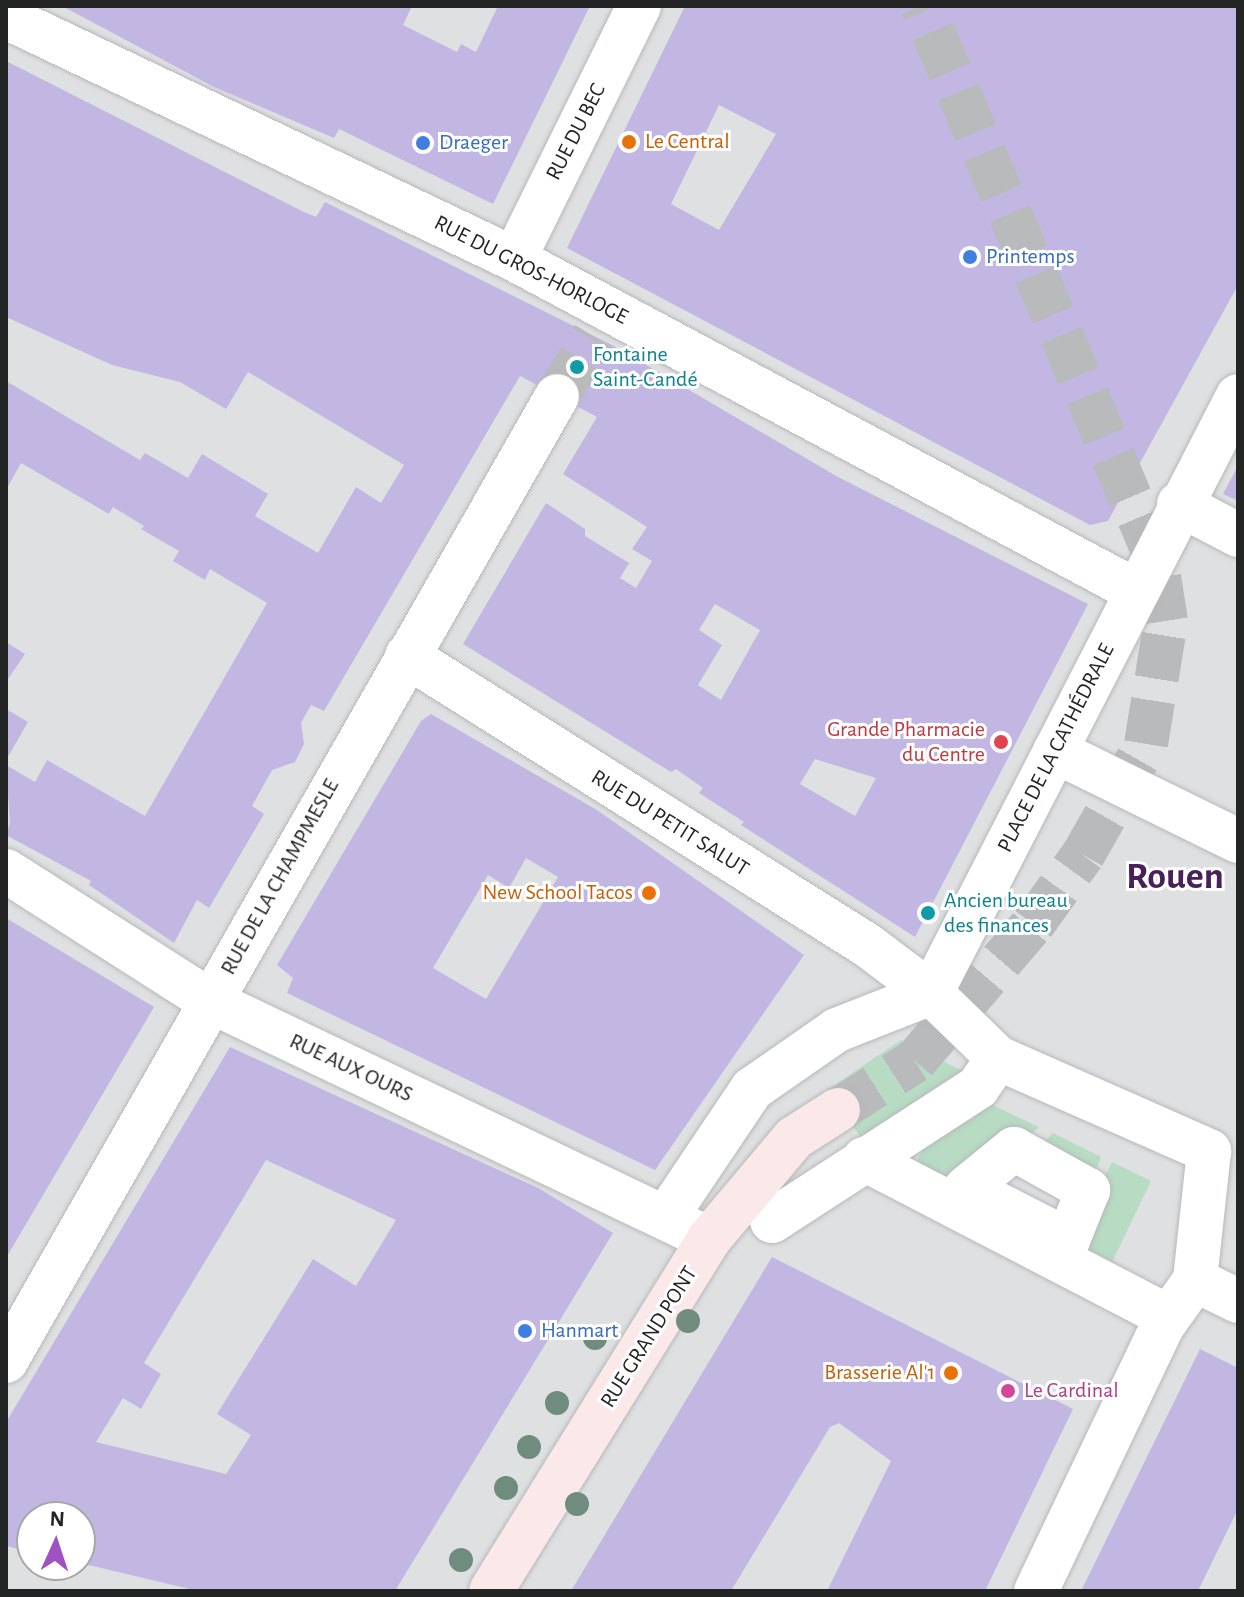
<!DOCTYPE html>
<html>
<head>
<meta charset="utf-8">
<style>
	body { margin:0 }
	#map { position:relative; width:1244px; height:1597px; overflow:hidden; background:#dfe0e2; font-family:"Alegreya Sans",sans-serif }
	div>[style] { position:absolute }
	.green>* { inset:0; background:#b7dbc3 }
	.building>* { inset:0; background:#c2b7e3 }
	.street-tunnel>* { height:44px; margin-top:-22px; transform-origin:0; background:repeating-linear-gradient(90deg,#b9babc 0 44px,transparent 0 66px) }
	.secondary-tunnel>* { height:44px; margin-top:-22px; transform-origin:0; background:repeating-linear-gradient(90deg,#b9babc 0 44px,transparent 0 66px) }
	.roads { filter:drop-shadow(0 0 2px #b7b8b9) drop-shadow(0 0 2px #b7b8b9) }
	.street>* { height:44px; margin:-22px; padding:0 22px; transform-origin:22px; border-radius:22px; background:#fff }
	.secondary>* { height:44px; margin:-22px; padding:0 22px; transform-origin:22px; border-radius:22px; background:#fbe9e9 }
	.trees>* { width:24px; height:24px; margin:-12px; border-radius:50%; background:#6f8c7e }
	.dots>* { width:22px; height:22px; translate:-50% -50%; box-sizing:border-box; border:4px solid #fff; border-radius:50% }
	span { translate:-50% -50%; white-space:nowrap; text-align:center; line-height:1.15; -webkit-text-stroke:6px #fff; paint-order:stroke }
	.street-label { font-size:22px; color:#232424 }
	.food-label { font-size:22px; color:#c56008 }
	.left { translate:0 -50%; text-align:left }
	.right { translate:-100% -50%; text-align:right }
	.shop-label { font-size:22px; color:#366cbe }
	.culture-label { font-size:22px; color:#0d838f }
	.health-label { font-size:22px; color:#be3a42 }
	.hotel-label { font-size:22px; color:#b23c85 }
	.town-label { font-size:38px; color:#472157; font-weight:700 }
	.frame { position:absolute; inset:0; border:8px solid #232424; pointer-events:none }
	.north { position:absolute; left:16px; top:1501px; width:80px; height:80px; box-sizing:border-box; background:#fff; border:2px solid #a7a7a7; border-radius:50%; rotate:3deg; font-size:22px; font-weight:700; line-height:32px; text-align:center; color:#232424 }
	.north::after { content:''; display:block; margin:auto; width:28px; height:36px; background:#a051c2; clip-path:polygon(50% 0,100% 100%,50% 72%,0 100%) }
</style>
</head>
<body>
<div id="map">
	<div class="green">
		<i style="clip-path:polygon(901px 1040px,974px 1077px,863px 1140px,827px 1090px)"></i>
		<i style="clip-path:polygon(984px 1101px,1039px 1127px,966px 1188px,915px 1164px,937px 1123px)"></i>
		<i style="clip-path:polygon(1053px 1133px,1101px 1157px,1088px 1190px,1028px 1157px)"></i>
		<i style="clip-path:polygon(1112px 1162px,1151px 1181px,1112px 1262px,1091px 1251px,1084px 1218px)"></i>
	</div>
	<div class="building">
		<i style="clip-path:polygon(62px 6px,412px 6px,403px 25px,457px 52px,461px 44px,476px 52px,498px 6px,590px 6px,493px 204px,339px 129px,334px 138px,214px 87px)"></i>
		<i style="clip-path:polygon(evenodd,685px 6px,1238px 6px,1238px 285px,1108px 521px,1090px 525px,567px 248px,685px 6px,719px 105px,776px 134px,719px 230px,671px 204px,719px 105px)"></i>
		<i style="clip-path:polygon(evenodd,6px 61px,304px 212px,316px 217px,325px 202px,612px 345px,838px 477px,1088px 604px,915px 937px,741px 825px,744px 822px,699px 793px,703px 788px,676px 769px,671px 772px,463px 644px,546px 503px,585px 529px,585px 536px,629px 563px,620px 578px,636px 588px,652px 561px,632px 549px,647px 527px,563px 474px,597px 417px,520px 376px,324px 711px,311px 705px,301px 723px,304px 744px,295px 762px,272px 770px,252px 806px,264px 814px,209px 908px,197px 900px,174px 943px,89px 885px,91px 881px,6px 835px,10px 823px,6px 765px,35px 782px,47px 760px,145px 816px,267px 603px,210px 569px,205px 580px,173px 561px,179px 551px,141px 529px,144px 526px,113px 507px,109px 514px,21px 463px,6px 490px,6px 381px,140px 460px,145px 453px,188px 478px,202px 454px,268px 494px,255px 516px,318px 553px,356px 487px,381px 503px,404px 465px,248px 372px,226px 409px,180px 382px,112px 365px,6px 317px,6px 61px,715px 604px,760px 630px,721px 700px,698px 685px,722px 645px,699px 630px,715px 604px,6px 61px,815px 759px,876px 778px,855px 816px,800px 784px,815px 759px)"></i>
		<i style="clip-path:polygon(1238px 466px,1238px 501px,1223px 494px)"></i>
		<i style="clip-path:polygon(6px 642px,25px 654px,6px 682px)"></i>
		<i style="clip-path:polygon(6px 709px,28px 722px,6px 760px)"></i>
		<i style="clip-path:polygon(evenodd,431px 714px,597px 810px,804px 955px,655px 1170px,287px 993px,293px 978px,277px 965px,421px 721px,431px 714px,526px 858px,558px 877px,486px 999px,433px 968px,488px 875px,509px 888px,526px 858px)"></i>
		<i style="clip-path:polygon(6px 918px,154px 1007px,6px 1258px)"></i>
		<i style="clip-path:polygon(evenodd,230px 1047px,538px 1188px,613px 1233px,395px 1591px,198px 1591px,80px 1563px,80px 1517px,32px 1517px,32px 1552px,6px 1546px,8px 1419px,230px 1047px,266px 1160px,396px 1220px,356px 1286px,313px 1259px,217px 1414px,251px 1435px,226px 1474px,96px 1442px,123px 1398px,141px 1409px,161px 1374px,144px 1363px,266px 1160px)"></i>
		<i style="clip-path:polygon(772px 1257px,1073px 1409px,985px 1591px,827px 1591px,891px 1461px,839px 1423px,830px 1427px,731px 1591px,571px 1591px)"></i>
		<i style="clip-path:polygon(1200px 1349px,1238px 1368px,1238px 1509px,1198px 1591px,1081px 1591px)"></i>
	</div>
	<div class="street-tunnel">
		<i style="left:557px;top:396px;width:70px;rotate:-58.3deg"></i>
	</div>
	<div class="secondary-tunnel">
		<i style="left:838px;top:1110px;width:91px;rotate:-32.5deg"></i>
		<i style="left:915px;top:1061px;width:181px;rotate:-49.3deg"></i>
		<i style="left:1033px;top:924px;width:85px;rotate:-54.1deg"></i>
		<i style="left:1083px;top:855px;width:128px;rotate:-60.4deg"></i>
		<i style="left:1146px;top:744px;width:125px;rotate:-80.8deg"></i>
		<i style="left:1166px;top:621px;width:64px;rotate:-99deg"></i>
		<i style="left:1156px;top:558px;width:600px;rotate:-112.97deg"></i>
	</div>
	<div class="roads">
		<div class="street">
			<i style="left:6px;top:17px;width:563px;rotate:25.47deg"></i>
			<i style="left:514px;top:259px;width:705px;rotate:28.09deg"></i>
			<i style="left:514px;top:259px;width:282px;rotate:-63.7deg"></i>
			<i style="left:1179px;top:504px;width:67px;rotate:27.7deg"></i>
			<i style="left:407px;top:656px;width:543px;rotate:32.14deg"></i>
			<i style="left:867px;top:945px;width:80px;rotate:36.9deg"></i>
			<i style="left:931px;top:993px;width:93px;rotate:44.1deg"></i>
			<i style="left:998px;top:1058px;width:231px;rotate:23.8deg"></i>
			<i style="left:1209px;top:1151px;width:130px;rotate:96.2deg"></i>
			<i style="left:1055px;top:751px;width:204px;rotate:26.2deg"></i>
			<i style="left:6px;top:871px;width:242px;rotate:32.5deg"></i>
			<i style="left:210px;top:1001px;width:553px;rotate:25.5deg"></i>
			<i style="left:931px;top:993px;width:671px;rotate:-62.79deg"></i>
			<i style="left:1014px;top:1149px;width:85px;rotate:29deg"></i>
			<i style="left:1088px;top:1190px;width:54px;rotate:111.8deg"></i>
			<i style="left:1068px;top:1240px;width:114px;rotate:-153deg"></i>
			<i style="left:966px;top:1188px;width:62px;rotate:-39.1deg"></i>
			<i style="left:864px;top:1159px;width:343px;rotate:27.4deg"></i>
			<i style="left:666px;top:1217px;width:154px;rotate:-56.1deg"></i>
			<i style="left:752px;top:1089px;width:103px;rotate:-34.8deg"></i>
			<i style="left:837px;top:1030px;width:101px;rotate:-21.5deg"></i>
			<i style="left:772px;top:1221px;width:246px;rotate:-33deg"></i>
			<i style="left:978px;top:1087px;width:35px;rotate:-55deg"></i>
			<i style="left:6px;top:1361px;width:1111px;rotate:-60.27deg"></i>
			<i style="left:1036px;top:1591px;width:295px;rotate:-64.5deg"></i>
			<i style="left:1163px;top:1325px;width:55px;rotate:-54.6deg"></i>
			<i style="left:1195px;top:1280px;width:48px;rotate:26deg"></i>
		</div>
		<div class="secondary">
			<i style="left:491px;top:1591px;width:414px;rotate:-58.2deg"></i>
			<i style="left:709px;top:1239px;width:132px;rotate:-49.9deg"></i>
			<i style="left:794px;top:1138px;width:52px;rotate:-32.5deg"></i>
		</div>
	</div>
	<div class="trees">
		<i style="left:688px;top:1321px"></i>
		<i style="left:595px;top:1338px"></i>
		<i style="left:557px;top:1403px"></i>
		<i style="left:529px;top:1447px"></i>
		<i style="left:506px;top:1488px"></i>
		<i style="left:577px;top:1504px"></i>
		<i style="left:461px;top:1560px"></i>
	</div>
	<div class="dots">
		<i style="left:629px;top:142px;background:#e8710a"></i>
		<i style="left:423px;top:143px;background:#3f7fe0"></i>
		<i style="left:970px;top:257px;background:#3f7fe0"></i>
		<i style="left:577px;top:367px;background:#0f9aa8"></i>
		<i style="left:1001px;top:742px;background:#e0444e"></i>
		<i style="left:649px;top:893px;background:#e8710a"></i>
		<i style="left:928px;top:913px;background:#0f9aa8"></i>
		<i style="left:525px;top:1331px;background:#3f7fe0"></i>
		<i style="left:951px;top:1373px;background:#e8710a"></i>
		<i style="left:1008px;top:1391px;background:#d1479c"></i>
	</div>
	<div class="street-label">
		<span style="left:576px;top:132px;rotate:-63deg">RUE DU BEC</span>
		<span style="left:531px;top:270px;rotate:27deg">RUE DU GROS-HORLOGE</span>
		<span style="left:1056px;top:748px;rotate:-63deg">PLACE DE LA CATHÉDRALE</span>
		<span style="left:670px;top:823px;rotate:32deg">RUE DU PETIT SALUT</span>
		<span style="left:280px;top:877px;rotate:-61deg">RUE DE LA CHAMPMESLE</span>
		<span style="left:351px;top:1068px;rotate:25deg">RUE AUX OURS</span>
		<span style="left:649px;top:1337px;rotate:-58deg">RUE GRAND PONT</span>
	</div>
	<div class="food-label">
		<span class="left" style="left:645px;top:142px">Le Central</span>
		<span class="right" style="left:633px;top:893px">New School Tacos</span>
		<span class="right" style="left:935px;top:1373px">Brasserie Al'1</span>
	</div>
	<div class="shop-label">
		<span class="left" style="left:439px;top:143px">Draeger</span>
		<span class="left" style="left:986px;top:257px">Printemps</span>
		<span class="left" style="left:541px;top:1331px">Hanmart</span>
	</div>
	<div class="culture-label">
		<span class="left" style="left:593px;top:367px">Fontaine<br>Saint-Candé</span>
		<span class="left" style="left:944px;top:913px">Ancien bureau<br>des finances</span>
	</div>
	<div class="health-label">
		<span class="right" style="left:985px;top:742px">Grande Pharmacie<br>du Centre</span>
	</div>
	<div class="hotel-label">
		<span class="left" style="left:1024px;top:1391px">Le Cardinal</span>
	</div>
	<div class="town-label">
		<span style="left:1175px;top:878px">Rouen</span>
	</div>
	<div class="frame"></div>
	<div class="north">N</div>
</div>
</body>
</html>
